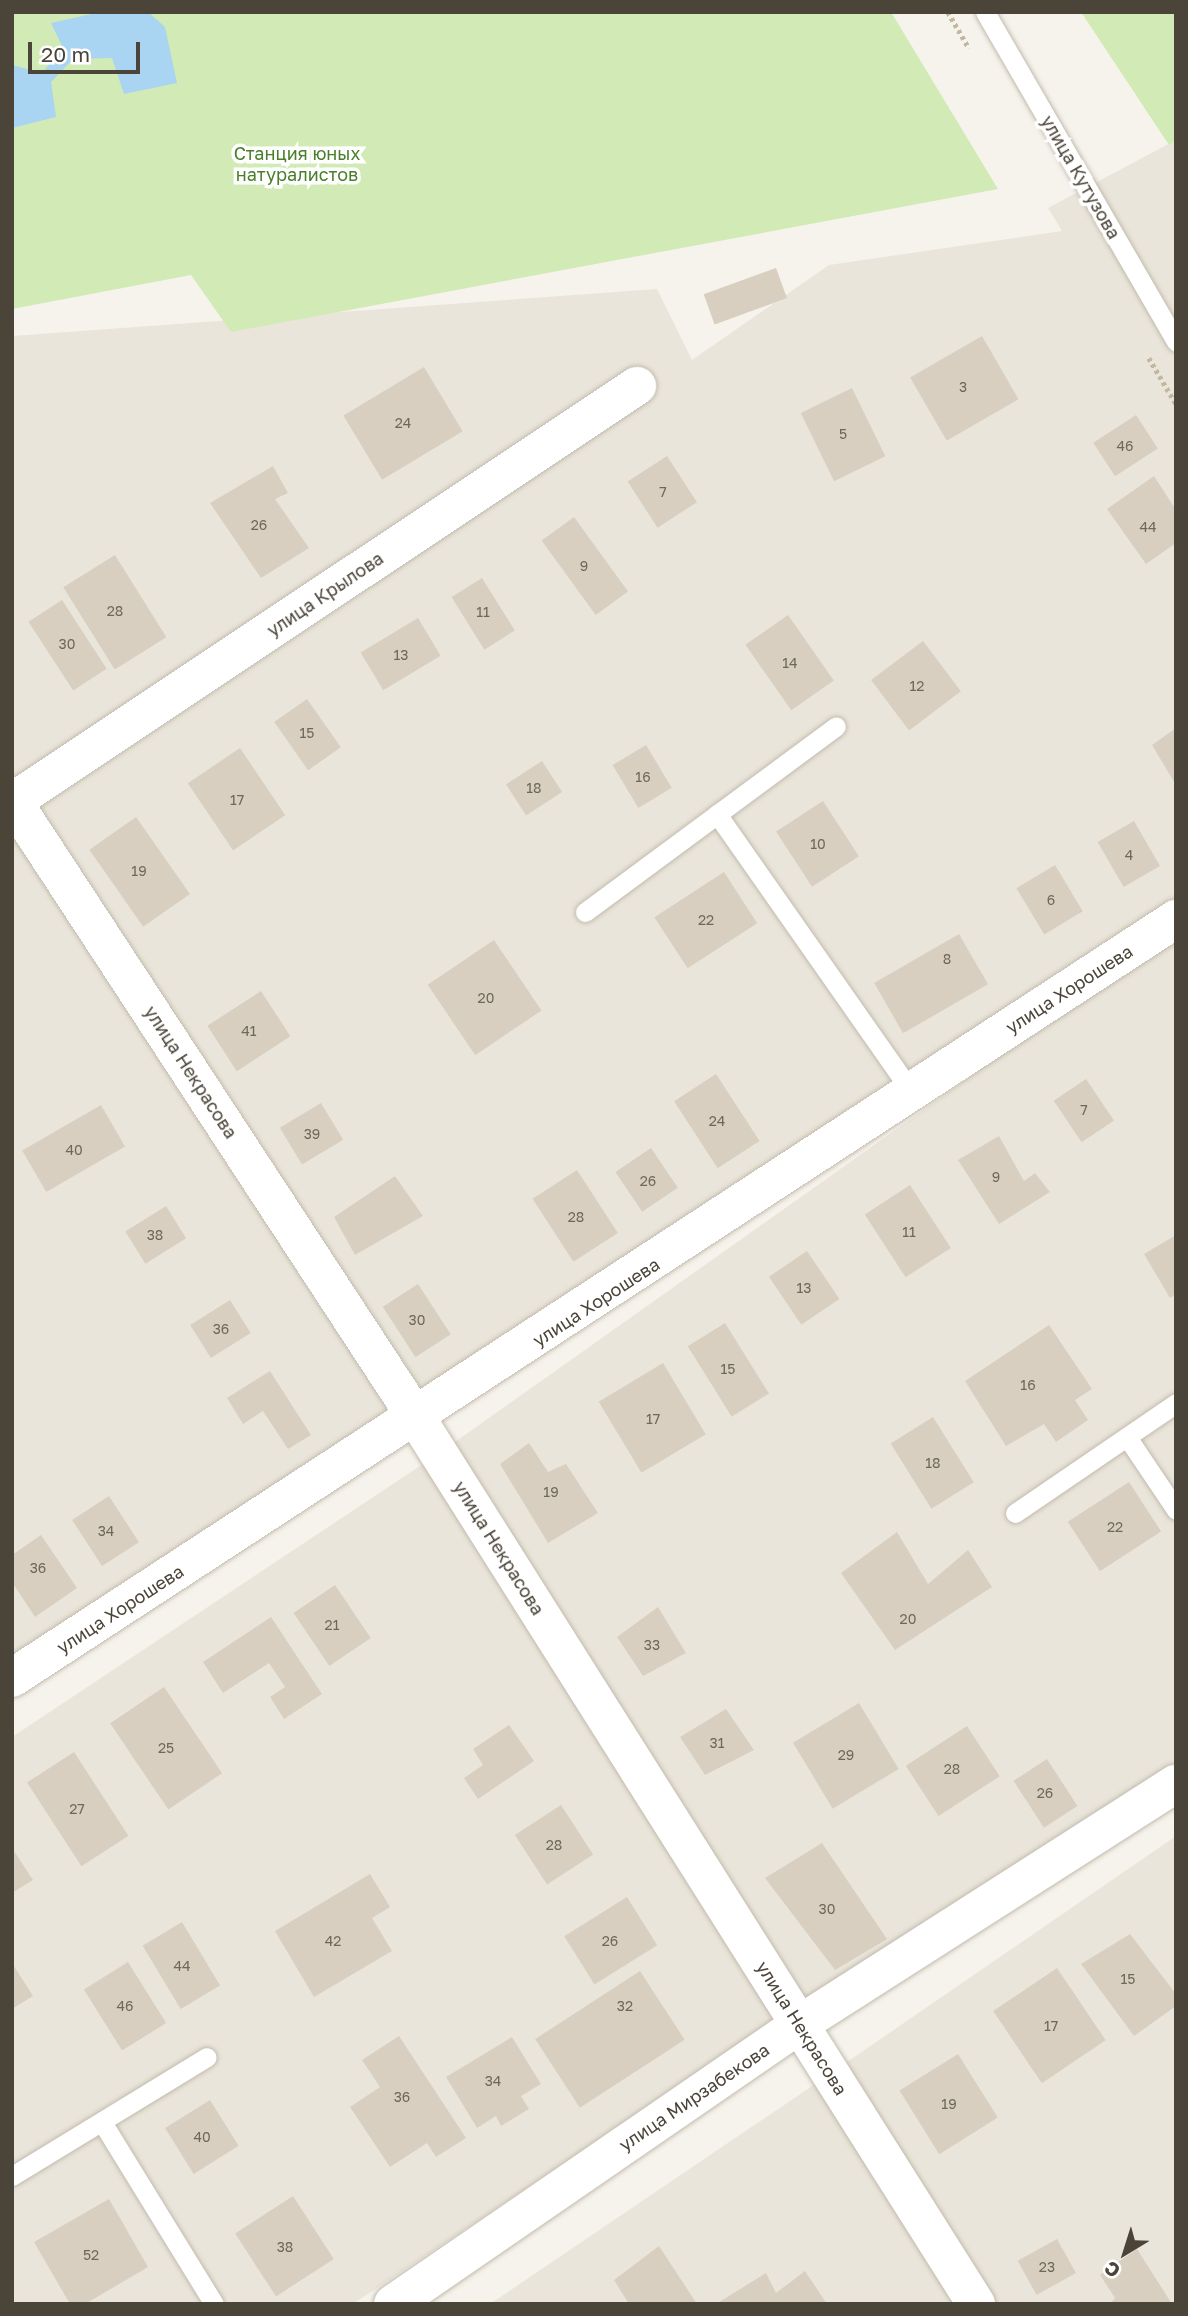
<!DOCTYPE html>
<html>
<head>
<meta charset="utf-8">
<style>
	body { margin:0 }
	#map { position:relative; width:1188px; height:2316px; overflow:hidden; background:#f6f3ec; font-family:"Golos Text",sans-serif }
	div>[style] { position:absolute }
	.residential>* { inset:0; background:#eae5da }
	.green>* { inset:0; background:#d2eab5 }
	.water>* { inset:0; background:#a9d4f2 }
	.building>* { inset:0; background:#d8cfc1; transform-origin:0 0 }
	.path>* { height:4.5px; margin-top:-2.25px; transform-origin:0; background:repeating-linear-gradient(90deg,#c4b79f 0 3.5px,transparent 0 7px) }
	.roads { filter:drop-shadow(0 0 2px #c2bbae) drop-shadow(0 0 2px #c2bbae) }
	.lane>* { height:19px; margin:-9.5px; padding:0 9.5px; transform-origin:9.5px; border-radius:9.5px; background:#fff }
	.street>* { height:38px; margin:-19px; padding:0 19px; transform-origin:19px; border-radius:19px; background:#fff }
	span { translate:-50% -50%; white-space:nowrap; text-align:center; line-height:1.15; -webkit-text-stroke:7px #fff; paint-order:stroke }
	.number-label { font-size:14px; color:#6e675b }
	.number-label span { -webkit-text-stroke-width:0 }
	.park-label { font-size:18px; color:#4a7f2a }
	.street-label { font-size:18px; color:#4b4439 }
	.frame { position:absolute; inset:0; border:14px solid #4b4439; pointer-events:none }
	.north { position:absolute; left:1090px; top:2218px; width:70px; height:70px; -webkit-text-stroke:5px #fff; paint-order:stroke; rotate:218deg; font-size:19px; font-weight:700; line-height:28px; text-align:center; color:#4b4439 }
	.north::after { content:''; display:block; margin:auto; width:24px; height:32px; background:#4b4439; clip-path:polygon(50% 0,100% 100%,50% 72%,0 100%) }
	.scale { position:absolute; left:28px; top:42px; width:112px; height:32px; box-sizing:border-box; border:4px solid #4b4439; border-top:0; padding-left:9px; font-size:21px; line-height:24px; white-space:nowrap; color:#4b4439; -webkit-text-stroke:5px #fff; paint-order:stroke }
</style>
</head>
<body>
<div id="map">
	<div class="residential">
		<i style="clip-path:polygon(1176px 140px,1176px 919px,12px 1694px,12px 336px,657px 289px,692px 360px,829px 265px,1062px 231px,1048px 208px)"></i>
		<i style="clip-path:polygon(1176px 931px,1176px 1773px,769px 2026px,353px 2304px,12px 2304px,12px 1737px,441px 1452px)"></i>
		<i style="clip-path:polygon(1176px 1836px,1176px 2304px,490px 2304px,818px 2082px)"></i>
	</div>
	<div class="green">
		<i style="clip-path:polygon(12px 12px,891px 12px,998px 189px,231px 332px,191px 275px,12px 309px)"></i>
		<i style="clip-path:polygon(1081px 12px,1176px 12px,1176px 140px,1169px 145px)"></i>
	</div>
	<div class="water">
		<i style="clip-path:polygon(101px 12px,148px 12px,165px 27px,177px 83px,124px 94px,112px 58px,73px 59px,51px 82px,56px 117px,12px 128px,12px 65px,42px 73px,63px 48px,51px 23px)"></i>
	</div>
	<div class="building">
		<i style="left:776px;top:268px;width:32px;height:77px;rotate:70deg"></i>
		<i style="left:982px;top:336px;width:73px;height:83px;rotate:60deg"></i>
		<i style="left:424px;top:367px;width:75px;height:94px;rotate:59deg"></i>
		<i style="left:852px;top:388px;width:76px;height:57px;rotate:64deg"></i>
		<i style="left:1136px;top:415px;width:40px;height:51px;rotate:57deg"></i>
		<i style="left:667px;top:456px;width:55px;height:47px;rotate:57deg"></i>
		<i style="clip-path:polygon(273px 466px,288px 493px,275px 499px,309px 548px,261px 578px,210px 503px)"></i>
		<i style="clip-path:polygon(1154px 476px,1176px 510px,1176px 543px,1146px 564px,1107px 509px)"></i>
		<i style="left:574px;top:517px;width:92px;height:40px;rotate:54deg"></i>
		<i style="left:115px;top:555px;width:97px;height:61px;rotate:58deg"></i>
		<i style="left:482px;top:578px;width:62px;height:36px;rotate:58deg"></i>
		<i style="left:62px;top:600px;width:82px;height:40px;rotate:57deg"></i>
		<i style="left:788px;top:615px;width:80px;height:52px;rotate:55deg"></i>
		<i style="left:418px;top:618px;width:44px;height:67px;rotate:59deg"></i>
		<i style="left:923px;top:641px;width:63px;height:65px;rotate:53deg"></i>
		<i style="left:307px;top:699px;width:59px;height:40px;rotate:55deg"></i>
		<i style="clip-path:polygon(1176px 728px,1176px 785px,1152px 745px)"></i>
		<i style="left:646px;top:745px;width:50px;height:39px;rotate:59deg"></i>
		<i style="left:240px;top:748px;width:81px;height:63px;rotate:56deg"></i>
		<i style="left:542px;top:761px;width:37px;height:43px;rotate:57deg"></i>
		<i style="left:823px;top:801px;width:66px;height:56px;rotate:57deg"></i>
		<i style="left:136px;top:817px;width:94px;height:57px;rotate:55deg"></i>
		<i style="left:1134px;top:821px;width:52px;height:42px;rotate:60deg"></i>
		<i style="left:1055px;top:865px;width:54px;height:45px;rotate:59deg"></i>
		<i style="left:724px;top:872px;width:61px;height:83px;rotate:57deg"></i>
		<i style="left:959px;top:934px;width:58px;height:98px;rotate:60deg"></i>
		<i style="left:494px;top:940px;width:85px;height:80px;rotate:56deg"></i>
		<i style="left:261px;top:991px;width:54px;height:64px;rotate:57deg"></i>
		<i style="left:716px;top:1074px;width:80px;height:50px;rotate:57deg"></i>
		<i style="left:1086px;top:1079px;width:50px;height:39px;rotate:56deg"></i>
		<i style="left:321px;top:1103px;width:43px;height:48px;rotate:59deg"></i>
		<i style="left:101px;top:1105px;width:48px;height:91px;rotate:60deg"></i>
		<i style="clip-path:polygon(999px 1136px,1024px 1181px,1035px 1173px,1050px 1192px,999px 1224px,958px 1160px)"></i>
		<i style="left:651px;top:1148px;width:48px;height:43px;rotate:56deg"></i>
		<i style="left:577px;top:1170px;width:75px;height:53px;rotate:57deg"></i>
		<i style="clip-path:polygon(395px 1176px,423px 1216px,355px 1255px,334px 1217px)"></i>
		<i style="left:910px;top:1185px;width:75px;height:54px;rotate:57deg"></i>
		<i style="left:166px;top:1206px;width:38px;height:48px;rotate:58deg"></i>
		<i style="clip-path:polygon(1176px 1235px,1176px 1294px,1170px 1298px,1144px 1254px)"></i>
		<i style="left:807px;top:1251px;width:58px;height:46px;rotate:56deg"></i>
		<i style="left:418px;top:1284px;width:60px;height:42px;rotate:57deg"></i>
		<i style="left:230px;top:1300px;width:39px;height:47px;rotate:58deg"></i>
		<i style="left:725px;top:1323px;width:83px;height:44px;rotate:58deg"></i>
		<i style="clip-path:polygon(1049px 1325px,1092px 1389px,1075px 1400px,1088px 1420px,1056px 1442px,1044px 1424px,1006px 1446px,965px 1381px)"></i>
		<i style="left:663px;top:1363px;width:83px;height:75px;rotate:59deg"></i>
		<i style="clip-path:polygon(270px 1371px,311px 1435px,288px 1449px,263px 1411px,243px 1424px,227px 1398px)"></i>
		<i style="left:933px;top:1417px;width:77px;height:50px;rotate:58deg"></i>
		<i style="clip-path:polygon(529px 1443px,548px 1472px,566px 1464px,598px 1513px,548px 1543px,500px 1464px)"></i>
		<i style="left:1129px;top:1482px;width:59px;height:73px;rotate:57deg"></i>
		<i style="left:109px;top:1496px;width:55px;height:44px;rotate:57deg"></i>
		<i style="clip-path:polygon(897px 1532px,928px 1584px,968px 1550px,992px 1587px,895px 1650px,841px 1573px)"></i>
		<i style="clip-path:polygon(41px 1535px,77px 1588px,35px 1617px,12px 1582px,12px 1555px)"></i>
		<i style="left:335px;top:1585px;width:64px;height:50px;rotate:56deg"></i>
		<i style="clip-path:polygon(658px 1607px,686px 1653px,643px 1676px,617px 1637px)"></i>
		<i style="clip-path:polygon(271px 1617px,322px 1694px,284px 1719px,270px 1697px,285px 1687px,269px 1663px,223px 1693px,203px 1662px)"></i>
		<i style="left:164px;top:1687px;width:104px;height:65px;rotate:56deg"></i>
		<i style="left:859px;top:1703px;width:77px;height:77px;rotate:59deg"></i>
		<i style="clip-path:polygon(726px 1709px,754px 1750px,705px 1775px,680px 1737px)"></i>
		<i style="clip-path:polygon(509px 1725px,534px 1761px,478px 1799px,464px 1778px,483px 1765px,473px 1749px)"></i>
		<i style="left:967px;top:1726px;width:60px;height:73px;rotate:57deg"></i>
		<i style="left:74px;top:1752px;width:100px;height:56px;rotate:57deg"></i>
		<i style="left:1047px;top:1759px;width:56px;height:40px;rotate:57deg"></i>
		<i style="left:561px;top:1805px;width:59px;height:55px;rotate:57deg"></i>
		<i style="clip-path:polygon(822px 1843px,887px 1939px,835px 1970px,765px 1878px)"></i>
		<i style="clip-path:polygon(12px 1848px,33px 1880px,12px 1893px)"></i>
		<i style="clip-path:polygon(370px 1874px,390px 1907px,372px 1918px,392px 1951px,314px 1997px,275px 1931px)"></i>
		<i style="left:627px;top:1897px;width:57px;height:74px;rotate:58deg"></i>
		<i style="left:182px;top:1922px;width:74px;height:46px;rotate:59deg"></i>
		<i style="clip-path:polygon(1130px 1934px,1176px 1994px,1176px 2006px,1134px 2036px,1081px 1964px)"></i>
		<i style="left:128px;top:1962px;width:72px;height:52px;rotate:58deg"></i>
		<i style="clip-path:polygon(12px 1963px,33px 1996px,12px 2009px)"></i>
		<i style="left:1057px;top:1968px;width:87px;height:77px;rotate:56deg"></i>
		<i style="left:640px;top:1971px;width:82px;height:125px;rotate:57deg"></i>
		<i style="clip-path:polygon(399px 2036px,466px 2138px,436px 2157px,427px 2143px,390px 2167px,350px 2107px,380px 2087px,362px 2060px)"></i>
		<i style="clip-path:polygon(512px 2037px,541px 2084px,521px 2096px,529px 2109px,501px 2126px,496px 2116px,477px 2128px,446px 2077px)"></i>
		<i style="left:958px;top:2054px;width:75px;height:69px;rotate:58deg"></i>
		<i style="left:210px;top:2100px;width:54px;height:53px;rotate:58deg"></i>
		<i style="left:293px;top:2196px;width:75px;height:69px;rotate:57deg"></i>
		<i style="clip-path:polygon(109px 2199px,148px 2267px,85px 2304px,70px 2304px,34px 2242px)"></i>
		<i style="left:1057px;top:2239px;width:39px;height:45px;rotate:61deg"></i>
		<i style="clip-path:polygon(659px 2246px,697px 2304px,629px 2304px,614px 2280px)"></i>
		<i style="clip-path:polygon(1137px 2249px,1172px 2304px,1110px 2304px,1115px 2298px,1100px 2275px)"></i>
		<i style="clip-path:polygon(805px 2271px,827px 2304px,716px 2304px,766px 2273px,776px 2293px)"></i>
	</div>
	<div class="path">
		<i style="left:948px;top:12px;width:42px;rotate:59.7deg"></i>
		<i style="left:1149px;top:358px;width:53px;rotate:59.6deg"></i>
	</div>
	<div class="roads">
		<div class="lane">
			<i style="left:985px;top:12px;width:381px;rotate:59.9deg"></i>
			<i style="left:717px;top:814px;width:340px;rotate:55deg"></i>
			<i style="left:585px;top:912px;width:312px;rotate:-36.5deg"></i>
			<i style="left:1127px;top:1437px;width:88px;rotate:56.1deg"></i>
			<i style="left:1015px;top:1513px;width:195px;rotate:-34.3deg"></i>
			<i style="left:102px;top:2122px;width:214px;rotate:58.4deg"></i>
			<i style="left:12px;top:2176px;width:228px;rotate:-31.4deg"></i>
		</div>
		<div class="street">
			<i style="left:12px;top:800px;width:740px;rotate:56.8deg"></i>
			<i style="left:417px;top:1419px;width:1047px;rotate:57.72deg"></i>
			<i style="left:12px;top:802px;width:751px;rotate:-33.65deg"></i>
			<i style="left:12px;top:1678px;width:1390px;rotate:-33.11deg"></i>
			<i style="left:393px;top:2304px;width:494px;rotate:-34.5deg"></i>
			<i style="left:800px;top:2024px;width:446px;rotate:-32.6deg"></i>
		</div>
	</div>
	<div class="number-label">
		<span style="left:963px;top:387px">3</span>
		<span style="left:403px;top:423px">24</span>
		<span style="left:843px;top:434px">5</span>
		<span style="left:1125px;top:446px">46</span>
		<span style="left:663px;top:492px">7</span>
		<span style="left:259px;top:525px">26</span>
		<span style="left:1148px;top:527px">44</span>
		<span style="left:584px;top:566px">9</span>
		<span style="left:115px;top:611px">28</span>
		<span style="left:483px;top:612px">11</span>
		<span style="left:67px;top:644px">30</span>
		<span style="left:401px;top:655px">13</span>
		<span style="left:790px;top:663px">14</span>
		<span style="left:917px;top:686px">12</span>
		<span style="left:307px;top:733px">15</span>
		<span style="left:643px;top:777px">16</span>
		<span style="left:534px;top:788px">18</span>
		<span style="left:237px;top:800px">17</span>
		<span style="left:818px;top:844px">10</span>
		<span style="left:1129px;top:855px">4</span>
		<span style="left:139px;top:871px">19</span>
		<span style="left:1051px;top:900px">6</span>
		<span style="left:706px;top:920px">22</span>
		<span style="left:947px;top:959px">8</span>
		<span style="left:486px;top:998px">20</span>
		<span style="left:249px;top:1031px">41</span>
		<span style="left:1084px;top:1110px">7</span>
		<span style="left:717px;top:1121px">24</span>
		<span style="left:312px;top:1134px">39</span>
		<span style="left:74px;top:1150px">40</span>
		<span style="left:996px;top:1177px">9</span>
		<span style="left:648px;top:1181px">26</span>
		<span style="left:576px;top:1217px">28</span>
		<span style="left:909px;top:1232px">11</span>
		<span style="left:155px;top:1235px">38</span>
		<span style="left:804px;top:1288px">13</span>
		<span style="left:417px;top:1320px">30</span>
		<span style="left:221px;top:1329px">36</span>
		<span style="left:728px;top:1369px">15</span>
		<span style="left:1028px;top:1385px">16</span>
		<span style="left:653px;top:1419px">17</span>
		<span style="left:933px;top:1463px">18</span>
		<span style="left:551px;top:1492px">19</span>
		<span style="left:1115px;top:1527px">22</span>
		<span style="left:106px;top:1531px">34</span>
		<span style="left:38px;top:1568px">36</span>
		<span style="left:908px;top:1619px">20</span>
		<span style="left:332px;top:1625px">21</span>
		<span style="left:652px;top:1645px">33</span>
		<span style="left:717px;top:1743px">31</span>
		<span style="left:166px;top:1748px">25</span>
		<span style="left:846px;top:1755px">29</span>
		<span style="left:952px;top:1769px">28</span>
		<span style="left:1045px;top:1793px">26</span>
		<span style="left:77px;top:1809px">27</span>
		<span style="left:554px;top:1845px">28</span>
		<span style="left:827px;top:1909px">30</span>
		<span style="left:333px;top:1941px">42</span>
		<span style="left:610px;top:1941px">26</span>
		<span style="left:182px;top:1966px">44</span>
		<span style="left:1128px;top:1979px">15</span>
		<span style="left:125px;top:2006px">46</span>
		<span style="left:625px;top:2006px">32</span>
		<span style="left:1051px;top:2026px">17</span>
		<span style="left:493px;top:2081px">34</span>
		<span style="left:402px;top:2097px">36</span>
		<span style="left:949px;top:2104px">19</span>
		<span style="left:202px;top:2137px">40</span>
		<span style="left:285px;top:2247px">38</span>
		<span style="left:91px;top:2255px">52</span>
		<span style="left:1047px;top:2267px">23</span>
	</div>
	<div class="park-label">
		<span style="left:297px;top:164px">Станция юных<br>натуралистов</span>
	</div>
	<div class="street-label">
		<span style="left:1081px;top:177px;rotate:60deg">улица Кутузова</span>
		<span style="left:325px;top:594px;rotate:-34deg">улица Крылова</span>
		<span style="left:1069px;top:989px;rotate:-33deg">улица Хорошева</span>
		<span style="left:191px;top:1072px;rotate:57deg">улица Некрасова</span>
		<span style="left:596px;top:1302px;rotate:-33deg">улица Хорошева</span>
		<span style="left:499px;top:1548px;rotate:58deg">улица Некрасова</span>
		<span style="left:120px;top:1609px;rotate:-33deg">улица Хорошева</span>
		<span style="left:802px;top:2028px;rotate:58deg">улица Некрасова</span>
		<span style="left:694px;top:2097px;rotate:-34deg">улица Мирзабекова</span>
	</div>
	<div class="frame"></div>
	<div class="north">С</div>
	<div class="scale">20 m</div>
</div>
</body>
</html>
